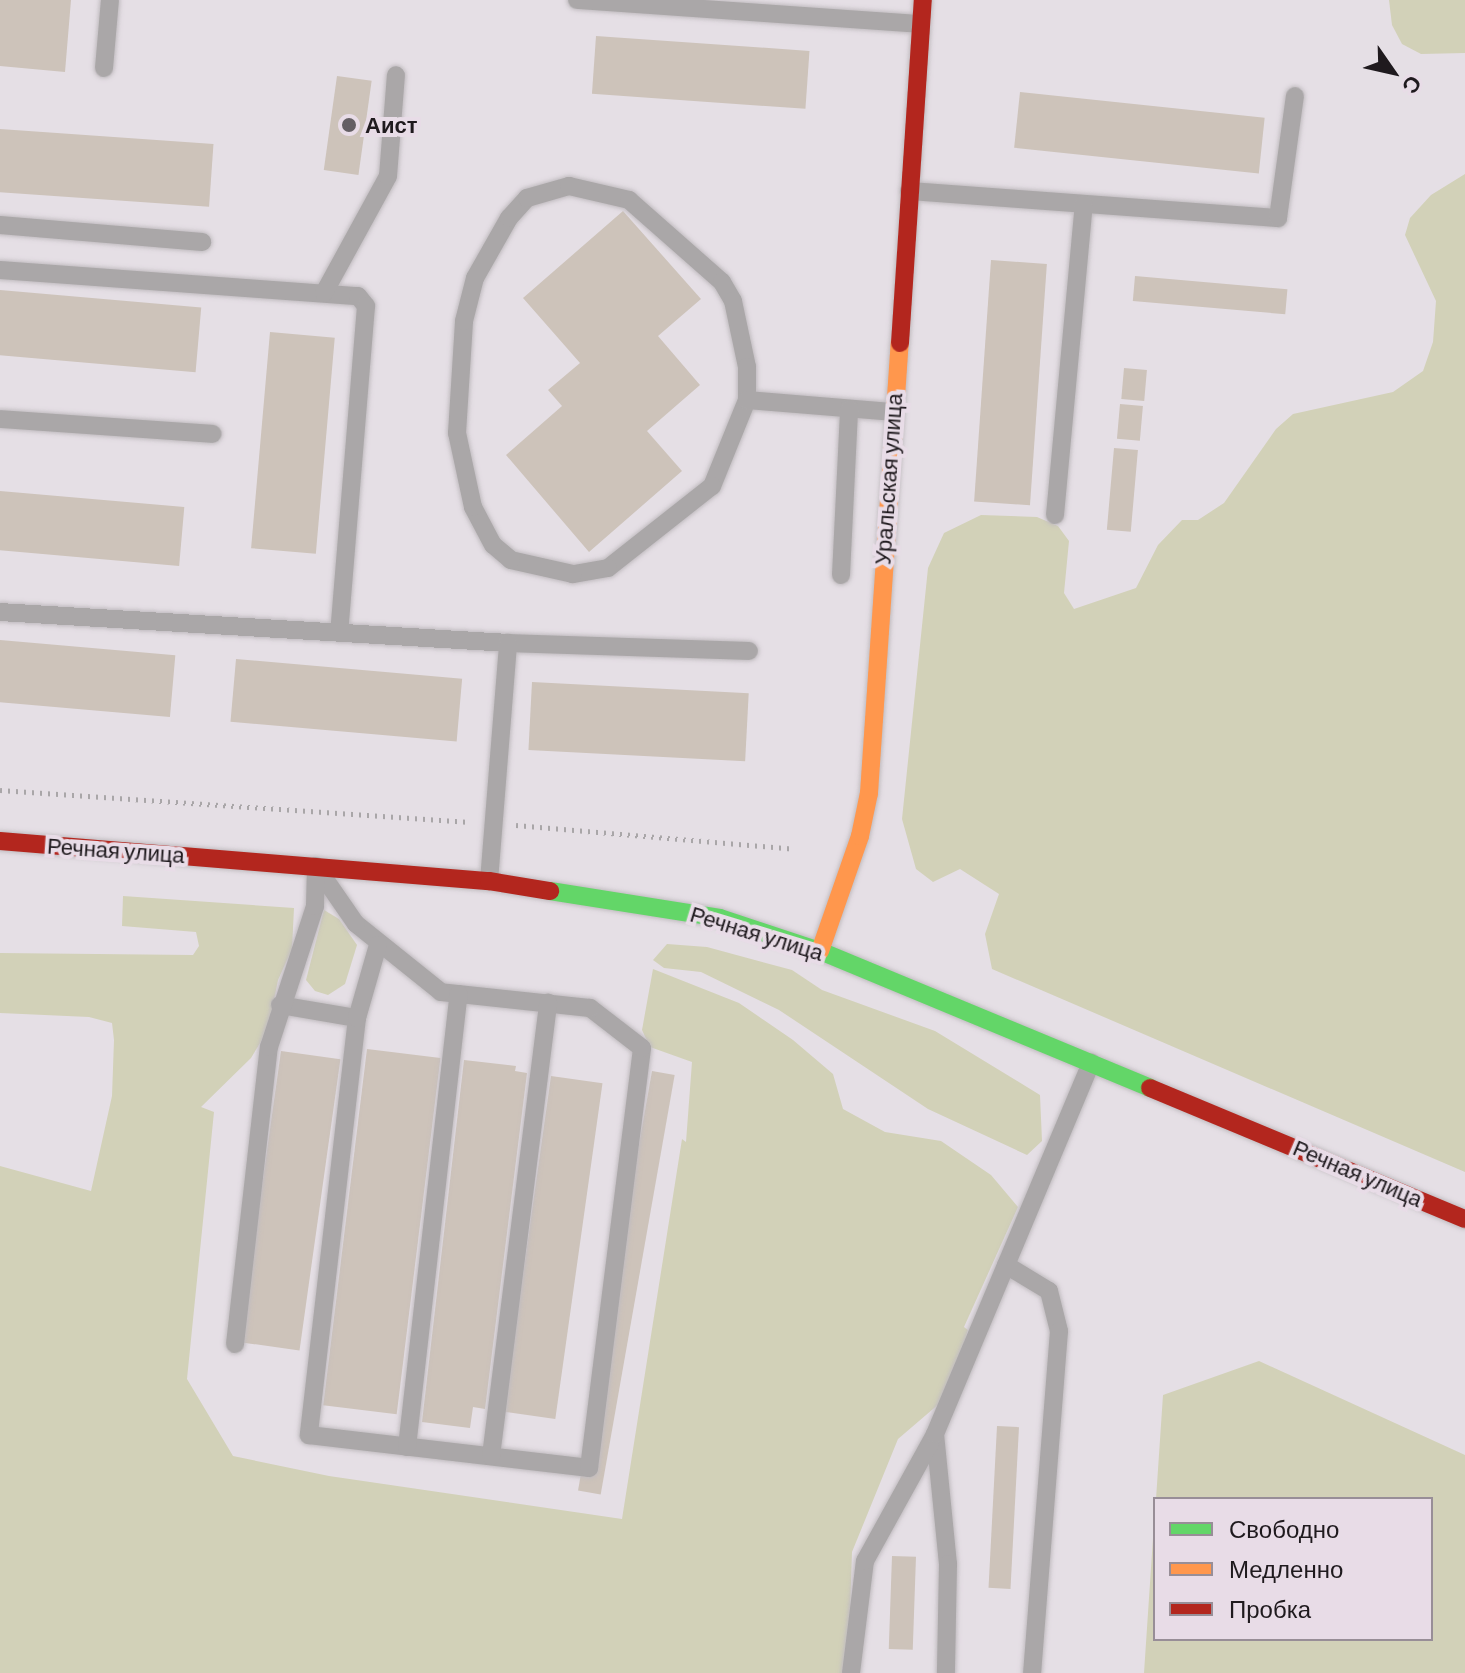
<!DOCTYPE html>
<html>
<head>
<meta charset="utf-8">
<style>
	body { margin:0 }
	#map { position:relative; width:1465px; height:1673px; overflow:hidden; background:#e5dfe5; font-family:Barlow,sans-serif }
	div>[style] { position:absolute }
	.green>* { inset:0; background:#d2d1b8 }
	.building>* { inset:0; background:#cdc3ba; transform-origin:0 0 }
	.path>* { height:5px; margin-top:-2.5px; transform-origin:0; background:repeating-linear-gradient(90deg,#a9a6a8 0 2px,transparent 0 8px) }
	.roads { filter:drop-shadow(0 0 2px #c1bcc0) drop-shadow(0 0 2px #c1bcc0) }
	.lane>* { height:18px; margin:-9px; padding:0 9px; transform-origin:9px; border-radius:9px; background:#aaa7a8 }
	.fast>* { height:18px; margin:-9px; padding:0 9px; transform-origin:9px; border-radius:9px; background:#63d668 }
	.slow>* { height:18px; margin:-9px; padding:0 9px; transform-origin:9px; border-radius:9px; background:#ff974d }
	.jam>* { height:18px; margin:-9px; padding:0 9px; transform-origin:9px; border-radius:9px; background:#b3261e }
	.dots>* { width:22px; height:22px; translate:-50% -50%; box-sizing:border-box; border:4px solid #e8dce7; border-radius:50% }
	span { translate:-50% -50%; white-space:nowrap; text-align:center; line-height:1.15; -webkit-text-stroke:8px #e8dce7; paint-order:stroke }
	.poi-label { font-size:22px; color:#1f1a1e; font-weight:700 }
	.left { translate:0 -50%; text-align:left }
	.street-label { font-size:22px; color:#1f1a1e }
	.legend { position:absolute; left:1153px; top:1497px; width:280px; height:144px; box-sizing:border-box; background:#e8dce7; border:2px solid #988e97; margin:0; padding:10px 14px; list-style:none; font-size:24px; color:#1f1a1e }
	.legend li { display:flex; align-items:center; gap:16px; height:40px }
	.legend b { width:40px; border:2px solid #988e97 }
	.north { position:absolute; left:1353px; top:32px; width:80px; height:80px; -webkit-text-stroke:6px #e8dce7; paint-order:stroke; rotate:124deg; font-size:22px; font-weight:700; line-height:32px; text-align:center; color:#1f1a1e }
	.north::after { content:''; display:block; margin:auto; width:28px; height:36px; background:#1f1a1e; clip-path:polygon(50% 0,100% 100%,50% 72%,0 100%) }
</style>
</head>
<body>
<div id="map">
	<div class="green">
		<i style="clip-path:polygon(1389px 0,1465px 0,1465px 53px,1421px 54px,1402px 44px,1392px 25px)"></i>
		<i style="clip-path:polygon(1465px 174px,1465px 1172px,992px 969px,985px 934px,999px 894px,960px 869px,933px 882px,916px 869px,902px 819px,928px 568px,944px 533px,981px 515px,1037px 517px,1058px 526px,1069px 541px,1064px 593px,1074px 609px,1136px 588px,1158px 545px,1182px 520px,1198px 520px,1224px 503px,1276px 429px,1293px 414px,1393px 392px,1423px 371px,1433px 342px,1436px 301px,1405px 235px,1410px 218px,1431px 195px)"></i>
		<i style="clip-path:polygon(123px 896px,294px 908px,292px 949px,278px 980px,268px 1030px,251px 1058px,201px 1107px,214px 1112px,187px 1379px,233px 1456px,329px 1476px,622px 1519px,682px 1139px,686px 1142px,692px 1062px,650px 1047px,642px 1030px,653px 969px,739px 1003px,793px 1040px,833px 1074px,843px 1109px,885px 1132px,941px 1141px,991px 1175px,1018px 1207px,964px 1327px,968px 1330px,947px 1397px,898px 1439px,852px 1552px,848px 1673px,0 1673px,0 1166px,91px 1191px,112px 1096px,114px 1040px,112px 1023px,89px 1017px,0 1013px,0 953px,193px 955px,199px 946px,196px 932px,122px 926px)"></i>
		<i style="clip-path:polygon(324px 910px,339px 919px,357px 945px,345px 984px,328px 995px,315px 991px,306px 980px)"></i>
		<i style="clip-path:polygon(667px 944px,707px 947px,792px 970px,822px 990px,935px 1031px,1040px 1095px,1042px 1141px,1027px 1155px,928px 1109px,779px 1010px,701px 972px,664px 968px,653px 960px)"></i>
		<i style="clip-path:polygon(1259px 1361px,1465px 1455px,1465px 1673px,1144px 1673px,1155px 1508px,1155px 1639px,1431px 1639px,1431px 1499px,1156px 1499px,1163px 1395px)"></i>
	</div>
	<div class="building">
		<i style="clip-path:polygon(0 0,71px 0,65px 72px,0 66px)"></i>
		<i style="left:596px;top:36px;width:214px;height:58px;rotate:4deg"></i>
		<i style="left:337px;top:76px;width:35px;height:95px;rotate:8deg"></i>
		<i style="left:1020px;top:92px;width:246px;height:56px;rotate:6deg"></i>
		<i style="left:0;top:129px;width:214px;height:63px;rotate:4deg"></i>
		<i style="clip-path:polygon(623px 211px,701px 299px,658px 336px,700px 385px,647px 431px,682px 471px,589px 552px,506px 455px,562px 406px,548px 390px,580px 363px,523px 298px)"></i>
		<i style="left:991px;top:260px;width:56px;height:242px;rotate:4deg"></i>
		<i style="left:1135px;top:276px;width:153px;height:25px;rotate:5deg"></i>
		<i style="left:0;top:290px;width:202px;height:65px;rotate:5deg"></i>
		<i style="left:270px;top:332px;width:65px;height:217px;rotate:5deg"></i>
		<i style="left:1124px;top:368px;width:23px;height:31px;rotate:5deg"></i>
		<i style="left:1120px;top:404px;width:23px;height:35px;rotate:5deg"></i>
		<i style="left:1114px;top:448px;width:24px;height:82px;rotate:5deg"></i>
		<i style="left:0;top:491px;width:185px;height:59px;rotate:5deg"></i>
		<i style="left:0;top:640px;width:176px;height:62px;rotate:5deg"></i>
		<i style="left:236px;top:659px;width:227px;height:63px;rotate:5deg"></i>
		<i style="left:532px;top:682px;width:217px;height:68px;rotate:3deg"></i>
		<i style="left:367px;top:1049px;width:74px;height:359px;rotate:7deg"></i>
		<i style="left:281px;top:1051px;width:60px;height:294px;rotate:8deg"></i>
		<i style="clip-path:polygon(464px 1060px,516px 1066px,515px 1071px,527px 1073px,485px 1409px,473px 1407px,470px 1428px,422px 1422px)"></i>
		<i style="left:652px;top:1071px;width:23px;height:426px;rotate:10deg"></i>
		<i style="left:551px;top:1076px;width:52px;height:339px;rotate:8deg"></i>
		<i style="left:997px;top:1426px;width:22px;height:162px;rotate:3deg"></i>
		<i style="left:892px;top:1556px;width:24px;height:93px;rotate:2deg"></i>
	</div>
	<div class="path">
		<i style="left:0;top:790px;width:471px;rotate:3.9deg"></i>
		<i style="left:516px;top:825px;width:279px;rotate:4.9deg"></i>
	</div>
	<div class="roads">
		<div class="lane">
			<i style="left:577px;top:0;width:344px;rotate:4deg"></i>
			<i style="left:104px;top:68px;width:68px;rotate:-85deg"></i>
			<i style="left:909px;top:191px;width:370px;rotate:4.2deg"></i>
			<i style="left:1278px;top:218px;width:123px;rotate:-82.1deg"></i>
			<i style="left:0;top:225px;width:203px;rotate:4.8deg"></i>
			<i style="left:0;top:270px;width:359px;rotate:4.2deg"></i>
			<i style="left:358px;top:296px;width:13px;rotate:51deg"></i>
			<i style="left:366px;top:306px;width:327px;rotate:94.7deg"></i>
			<i style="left:324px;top:293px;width:133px;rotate:-61.3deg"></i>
			<i style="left:388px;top:176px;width:101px;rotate:-85.5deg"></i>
			<i style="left:747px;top:400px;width:93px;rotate:112.1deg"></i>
			<i style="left:712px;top:486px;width:132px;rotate:141.7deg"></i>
			<i style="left:608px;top:568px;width:36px;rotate:170deg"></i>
			<i style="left:573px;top:574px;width:64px;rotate:-167.3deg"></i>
			<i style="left:511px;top:560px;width:23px;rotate:-140deg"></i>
			<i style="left:493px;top:545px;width:43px;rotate:-117.8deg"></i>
			<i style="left:473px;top:507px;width:76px;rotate:-102.2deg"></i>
			<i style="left:457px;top:433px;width:112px;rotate:-86.4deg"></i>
			<i style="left:464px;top:321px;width:44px;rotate:-75.7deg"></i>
			<i style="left:475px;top:278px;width:69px;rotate:-60.5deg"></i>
			<i style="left:509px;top:218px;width:27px;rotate:-48deg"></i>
			<i style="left:527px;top:198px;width:44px;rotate:-15.9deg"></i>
			<i style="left:569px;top:186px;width:62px;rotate:13.1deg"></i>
			<i style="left:629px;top:200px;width:124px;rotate:41.4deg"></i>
			<i style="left:722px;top:282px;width:22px;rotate:60deg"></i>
			<i style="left:733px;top:301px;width:67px;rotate:78deg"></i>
			<i style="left:747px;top:367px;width:33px;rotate:90deg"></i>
			<i style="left:747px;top:400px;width:145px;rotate:4.7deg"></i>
			<i style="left:0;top:419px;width:213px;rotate:4deg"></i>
			<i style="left:1055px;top:515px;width:312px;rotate:-84.7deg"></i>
			<i style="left:841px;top:575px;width:166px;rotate:-87.2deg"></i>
			<i style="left:0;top:612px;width:509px;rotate:3.49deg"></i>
			<i style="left:508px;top:643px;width:241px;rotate:1.9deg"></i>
			<i style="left:489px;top:881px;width:239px;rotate:-85.4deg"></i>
			<i style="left:280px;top:1005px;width:78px;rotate:9.6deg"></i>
			<i style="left:357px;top:1018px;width:420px;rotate:96.6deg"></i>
			<i style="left:309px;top:1435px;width:282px;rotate:6.7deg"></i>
			<i style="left:589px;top:1468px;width:423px;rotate:-82.8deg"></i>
			<i style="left:642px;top:1048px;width:66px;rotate:-142.4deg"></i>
			<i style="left:590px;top:1008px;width:150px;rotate:-173.9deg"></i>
			<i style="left:441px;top:992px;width:109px;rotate:-141.3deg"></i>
			<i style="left:356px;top:924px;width:63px;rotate:-124.7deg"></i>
			<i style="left:357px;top:1018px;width:76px;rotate:-74deg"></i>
			<i style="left:1006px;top:1265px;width:50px;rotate:31.2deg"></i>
			<i style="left:1049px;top:1291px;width:41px;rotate:76deg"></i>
			<i style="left:1059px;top:1331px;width:343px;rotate:94.5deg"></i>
			<i style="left:235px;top:1344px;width:299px;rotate:-83.5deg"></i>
			<i style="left:269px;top:1047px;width:148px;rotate:-71.9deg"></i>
			<i style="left:315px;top:906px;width:40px;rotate:-88.6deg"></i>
			<i style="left:935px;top:1434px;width:131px;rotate:84.3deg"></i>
			<i style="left:948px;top:1564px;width:109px;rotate:91.1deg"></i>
			<i style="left:407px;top:1447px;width:456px;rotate:-83.5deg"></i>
			<i style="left:491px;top:1456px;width:457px;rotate:-82.8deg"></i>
			<i style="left:851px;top:1673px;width:113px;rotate:-82.9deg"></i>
			<i style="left:865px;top:1561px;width:145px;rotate:-61.1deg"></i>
			<i style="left:935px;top:1434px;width:403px;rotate:-67.2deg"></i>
		</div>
		<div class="fast">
			<i style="left:550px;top:891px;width:172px;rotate:9deg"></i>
			<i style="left:720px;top:918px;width:105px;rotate:18.3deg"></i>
			<i style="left:820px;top:951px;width:357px;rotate:22.5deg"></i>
		</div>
		<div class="slow">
			<i style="left:820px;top:951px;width:122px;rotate:-70.8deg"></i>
			<i style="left:860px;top:836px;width:44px;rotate:-78.2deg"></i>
			<i style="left:869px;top:793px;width:451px;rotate:-86.1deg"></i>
		</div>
		<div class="jam">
			<i style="left:900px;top:343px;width:344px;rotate:-86.2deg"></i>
			<i style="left:0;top:841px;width:491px;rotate:4.7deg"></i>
			<i style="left:489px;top:881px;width:62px;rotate:9.3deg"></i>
			<i style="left:1150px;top:1088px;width:341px;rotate:22.6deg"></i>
		</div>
	</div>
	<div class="dots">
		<i style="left:349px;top:125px;background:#645f64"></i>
	</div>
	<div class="poi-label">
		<span class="left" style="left:365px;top:125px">Аист</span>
	</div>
	<div class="street-label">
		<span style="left:888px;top:479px;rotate:-86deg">Уральская улица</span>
		<span style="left:116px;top:850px;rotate:4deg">Речная улица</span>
		<span style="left:757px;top:933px;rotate:17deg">Речная улица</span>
		<span style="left:1358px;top:1173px;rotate:23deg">Речная улица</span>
	</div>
	<ul class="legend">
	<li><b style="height:10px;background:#63d668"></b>Свободно</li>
	<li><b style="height:10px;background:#ff974d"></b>Медленно</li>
	<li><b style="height:10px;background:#b3261e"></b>Пробка</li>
	</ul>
	<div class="north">С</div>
</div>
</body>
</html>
